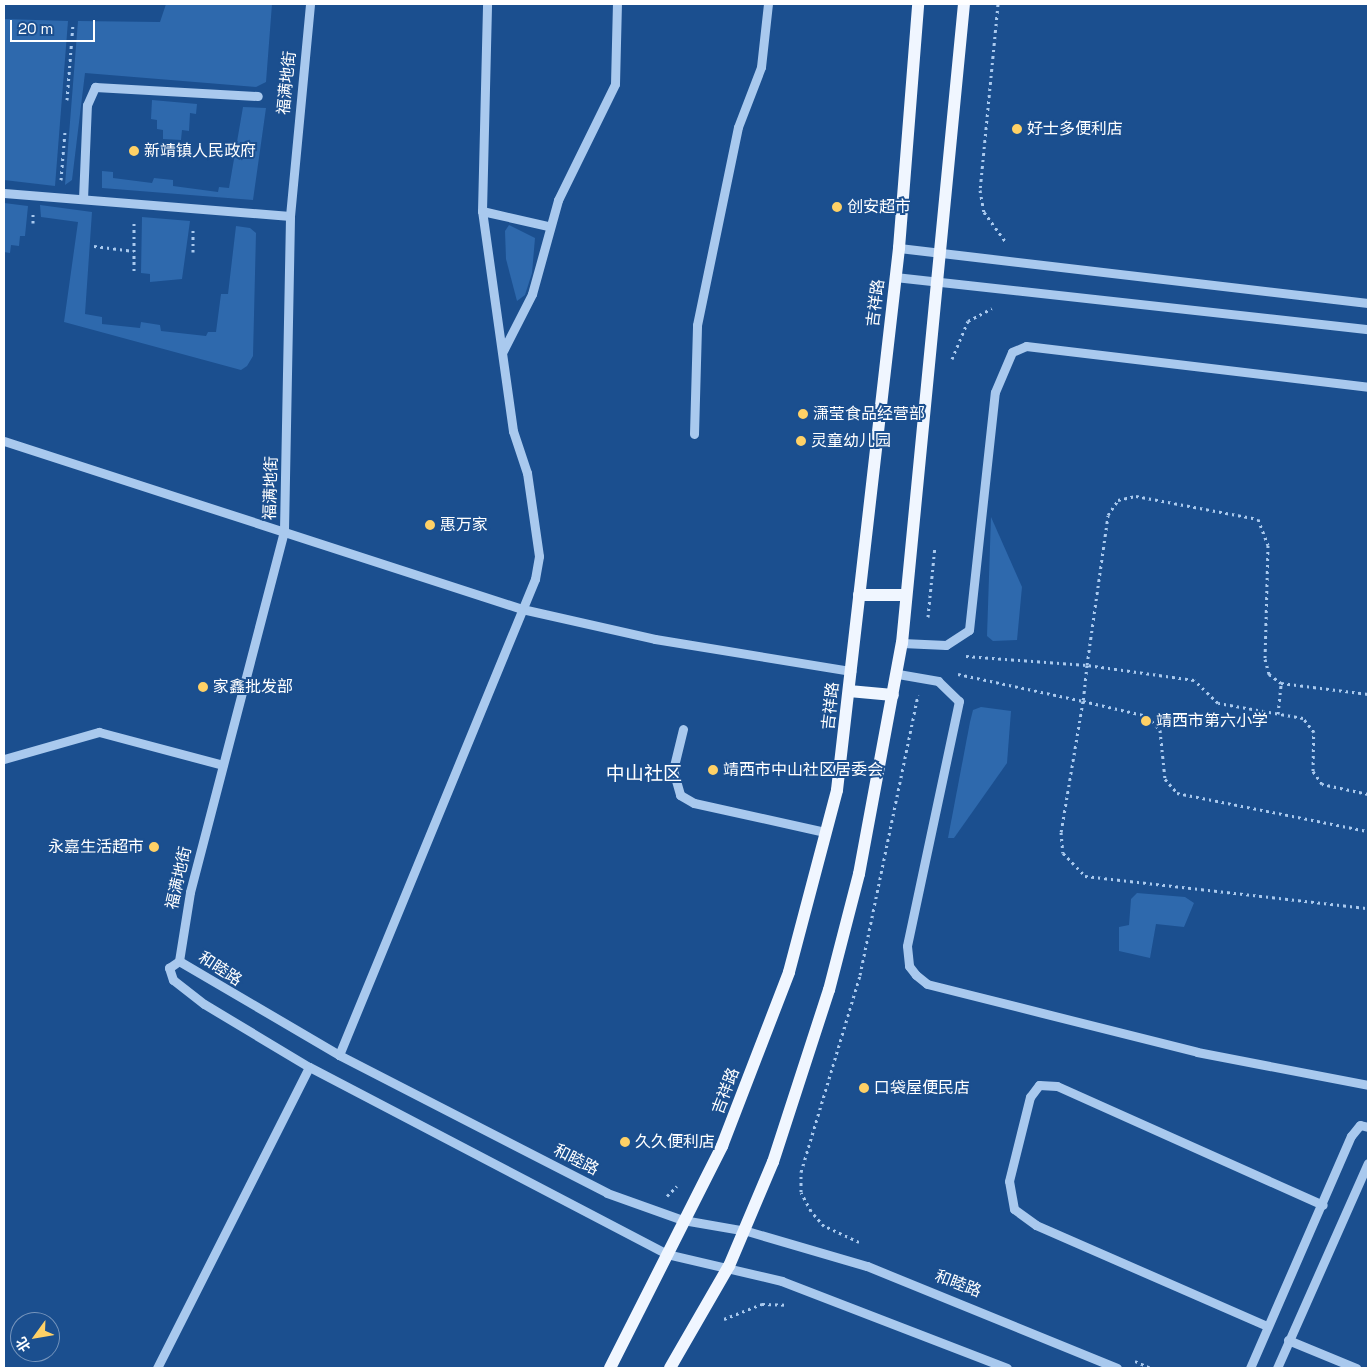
<!DOCTYPE html>
<html>
<head>
<meta charset="utf-8">
<style>
	body { margin:0 }
	#map { position:relative; width:1372px; height:1372px; overflow:hidden; background:#1b4f8f; font-family:"Space Grotesk","Noto Sans SC",sans-serif }
	div>[style] { position:absolute }
	.green>* { inset:0; background:#2e69ad }
	.path>* { height:3px; margin-top:-1.5px; transform-origin:0; background:repeating-linear-gradient(90deg,#a9c9ee 0 2.5px,transparent 0 6.5px) }
	.minor>* { height:9px; margin:-4.5px; padding:0 4.5px; transform-origin:4.5px; border-radius:4.5px; background:#a9c9ee }
	.major>* { height:12px; margin:-6px; padding:0 6px; transform-origin:6px; border-radius:6px; background:#f0f6ff }
	.dots>* { width:14px; height:14px; translate:-50% -50%; box-sizing:border-box; border:2px solid #1b4f8f; border-radius:50% }
	span { translate:-50% -50%; white-space:nowrap; text-align:center; line-height:1.15; -webkit-text-stroke:4px #1b4f8f; paint-order:stroke }
	.street-label { font-size:16px; color:#fff }
	.poi-label { font-size:16px; color:#fff }
	.left { translate:0 -50%; text-align:left }
	.right { translate:-100% -50%; text-align:right }
	.quarter-label { font-size:19px; color:#fff }
	.frame { position:absolute; inset:0; border:5px solid #fff; pointer-events:none }
	.north { position:absolute; left:10px; top:1312px; width:50px; height:50px; box-sizing:border-box; background:#1b4f8f; border:1px solid #7695bc; border-radius:50%; rotate:238deg; font-size:14px; font-weight:700; line-height:20px; text-align:center; color:#fff }
	.north::after { content:''; display:block; margin:auto; width:18px; height:22px; background:#ffd166; clip-path:polygon(50% 0,100% 100%,50% 72%,0 100%) }
	.scale { position:absolute; left:10px; top:20px; width:85px; height:22px; box-sizing:border-box; border:2px solid #fff; border-top:0; padding-left:6px; font-size:15px; line-height:18px; white-space:nowrap; color:#fff; -webkit-text-stroke:4px #1b4f8f; paint-order:stroke }
</style>
</head>
<body>
<div id="map">
	<div class="green">
		<i style="clip-path:polygon(166px 4px,272px 4px,266px 82px,256px 87px,85px 73px,72px 180px,65px 185px,78px 21px,160px 22px)"></i>
		<i style="clip-path:polygon(4px 19px,68px 21px,55px 186px,4px 180px)"></i>
		<i style="clip-path:polygon(152px 100px,197px 104px,196px 114px,190px 113px,189px 131px,182px 130px,181px 140px,163px 139px,163px 130px,157px 129px,157px 120px,151px 119px)"></i>
		<i style="clip-path:polygon(243px 107px,266px 108px,253px 200px,102px 188px,102px 171px,113px 172px,113px 178px,152px 183px,154px 178px,173px 180px,173px 186px,218px 192px,219px 187px,229px 188px)"></i>
		<i style="clip-path:polygon(4px 203px,28px 206px,25px 236px,20px 236px,19px 246px,11px 245px,10px 253px,4px 252px)"></i>
		<i style="clip-path:polygon(40px 205px,92px 212px,85px 314px,102px 317px,102px 324px,140px 328px,141px 322px,160px 325px,161px 331px,206px 336px,208px 332px,216px 332px,221px 294px,228px 294px,236px 226px,250px 228px,256px 233px,253px 356px,247px 366px,241px 370px,64px 322px,78px 222px,41px 217px)"></i>
		<i style="clip-path:polygon(142px 217px,190px 221px,182px 279px,150px 282px,150px 274px,141px 273px)"></i>
		<i style="clip-path:polygon(509px 225px,535px 238px,532px 273px,525px 295px,517px 301px,506px 259px,505px 231px)"></i>
		<i style="clip-path:polygon(991px 517px,1022px 587px,1017px 640px,993px 641px,987px 636px)"></i>
		<i style="clip-path:polygon(981px 707px,1011px 711px,1007px 763px,954px 838px,948px 838px,970px 722px,973px 710px)"></i>
		<i style="clip-path:polygon(1137px 893px,1185px 897px,1194px 903px,1184px 927px,1156px 924px,1150px 958px,1119px 951px,1119px 927px,1129px 925px,1131px 899px)"></i>
	</div>
	<div class="path">
		<i style="left:998px;top:4px;width:187px;rotate:95.5deg"></i>
		<i style="left:980px;top:190px;width:22px;rotate:80deg"></i>
		<i style="left:984px;top:212px;width:36px;rotate:54deg"></i>
		<i style="left:67px;top:100px;width:76px;rotate:-85.5deg"></i>
		<i style="left:61px;top:180px;width:49px;rotate:-85.3deg"></i>
		<i style="left:33px;top:223px;width:9px;rotate:-90deg"></i>
		<i style="left:94px;top:246px;width:40px;rotate:7.1deg"></i>
		<i style="left:193px;top:252px;width:25px;rotate:-90deg"></i>
		<i style="left:134px;top:271px;width:50px;rotate:-90deg"></i>
		<i style="left:952px;top:359px;width:41px;rotate:-67.2deg"></i>
		<i style="left:968px;top:321px;width:27px;rotate:-28deg"></i>
		<i style="left:928px;top:617px;width:71px;rotate:-84.4deg"></i>
		<i style="left:966px;top:656px;width:121px;rotate:4.3deg"></i>
		<i style="left:1087px;top:665px;width:151px;rotate:-82deg"></i>
		<i style="left:1108px;top:515px;width:18px;rotate:-56deg"></i>
		<i style="left:1118px;top:500px;width:18px;rotate:-13deg"></i>
		<i style="left:1136px;top:496px;width:124px;rotate:10.7deg"></i>
		<i style="left:1258px;top:519px;width:28px;rotate:69deg"></i>
		<i style="left:1268px;top:545px;width:114px;rotate:91.5deg"></i>
		<i style="left:1265px;top:659px;width:16px;rotate:75deg"></i>
		<i style="left:1269px;top:674px;width:15px;rotate:37deg"></i>
		<i style="left:1281px;top:683px;width:88px;rotate:7.2deg"></i>
		<i style="left:958px;top:674px;width:128px;rotate:12.2deg"></i>
		<i style="left:1083px;top:701px;width:133px;rotate:99.5deg"></i>
		<i style="left:1061px;top:832px;width:21px;rotate:85deg"></i>
		<i style="left:1063px;top:853px;width:32px;rotate:46deg"></i>
		<i style="left:1085px;top:876px;width:285px;rotate:6.5deg"></i>
		<i style="left:1278px;top:714px;width:31px;rotate:-84deg"></i>
		<i style="left:1368px;top:794px;width:47px;rotate:-167.7deg"></i>
		<i style="left:1322px;top:784px;width:16px;rotate:-125deg"></i>
		<i style="left:1313px;top:771px;width:39px;rotate:-89deg"></i>
		<i style="left:1314px;top:732px;width:18px;rotate:-128deg"></i>
		<i style="left:1303px;top:718px;width:86px;rotate:-170deg"></i>
		<i style="left:1218px;top:703px;width:33px;rotate:-136deg"></i>
		<i style="left:1194px;top:680px;width:108px;rotate:-172deg"></i>
		<i style="left:1087px;top:665px;width:36px;rotate:96deg"></i>
		<i style="left:1083px;top:701px;width:66px;rotate:13.2deg"></i>
		<i style="left:1147px;top:716px;width:19px;rotate:47deg"></i>
		<i style="left:1160px;top:730px;width:49px;rotate:84.2deg"></i>
		<i style="left:1165px;top:779px;width:18px;rotate:49deg"></i>
		<i style="left:1177px;top:793px;width:195px;rotate:11.3deg"></i>
		<i style="left:667px;top:1196px;width:14px;rotate:-45deg"></i>
		<i style="left:859px;top:1242px;width:38px;rotate:-155deg"></i>
		<i style="left:824px;top:1226px;width:20px;rotate:-131deg"></i>
		<i style="left:811px;top:1211px;width:21px;rotate:-118deg"></i>
		<i style="left:801px;top:1192px;width:20px;rotate:-90deg"></i>
		<i style="left:801px;top:1172px;width:206px;rotate:-73.3deg"></i>
		<i style="left:860px;top:975px;width:286px;rotate:-78.3deg"></i>
		<i style="left:724px;top:1319px;width:41px;rotate:-21.5deg"></i>
		<i style="left:762px;top:1304px;width:25px;rotate:2deg"></i>
		<i style="left:1135px;top:1361px;width:17px;rotate:24deg"></i>
	</div>
	<div class="minor">
		<i style="left:4px;top:193px;width:287px;rotate:4.6deg"></i>
		<i style="left:83px;top:199px;width:94px;rotate:-87.6deg"></i>
		<i style="left:87px;top:105px;width:20px;rotate:-66deg"></i>
		<i style="left:95px;top:87px;width:163px;rotate:3.2deg"></i>
		<i style="left:482px;top:211px;width:68px;rotate:12.8deg"></i>
		<i style="left:899px;top:248px;width:472px;rotate:6.7deg"></i>
		<i style="left:895px;top:277px;width:476px;rotate:6.3deg"></i>
		<i style="left:503px;top:351px;width:64px;rotate:-63deg"></i>
		<i style="left:532px;top:294px;width:98px;rotate:-74.5deg"></i>
		<i style="left:558px;top:200px;width:129px;rotate:-63.8deg"></i>
		<i style="left:615px;top:84px;width:80px;rotate:-88.6deg"></i>
		<i style="left:694px;top:434px;width:109px;rotate:-88.4deg"></i>
		<i style="left:697px;top:325px;width:202px;rotate:-78.3deg"></i>
		<i style="left:738px;top:127px;width:64px;rotate:-69deg"></i>
		<i style="left:761px;top:67px;width:63px;rotate:-83.7deg"></i>
		<i style="left:4px;top:441px;width:545px;rotate:17.97deg"></i>
		<i style="left:522px;top:609px;width:136px;rotate:12.7deg"></i>
		<i style="left:655px;top:639px;width:199px;rotate:9.3deg"></i>
		<i style="left:902px;top:643px;width:44px;rotate:2.6deg"></i>
		<i style="left:946px;top:645px;width:27px;rotate:-33deg"></i>
		<i style="left:969px;top:630px;width:239px;rotate:-83.8deg"></i>
		<i style="left:995px;top:392px;width:43px;rotate:-67deg"></i>
		<i style="left:1012px;top:352px;width:15px;rotate:-23deg"></i>
		<i style="left:1026px;top:346px;width:344px;rotate:6.8deg"></i>
		<i style="left:898px;top:674px;width:41px;rotate:9.9deg"></i>
		<i style="left:938px;top:681px;width:29px;rotate:44deg"></i>
		<i style="left:959px;top:701px;width:250px;rotate:102deg"></i>
		<i style="left:907px;top:946px;width:20px;rotate:84deg"></i>
		<i style="left:909px;top:966px;width:11px;rotate:52deg"></i>
		<i style="left:916px;top:975px;width:14px;rotate:39deg"></i>
		<i style="left:927px;top:984px;width:278px;rotate:14.1deg"></i>
		<i style="left:1197px;top:1052px;width:174px;rotate:10.9deg"></i>
		<i style="left:683px;top:729px;width:42px;rotate:103.7deg"></i>
		<i style="left:673px;top:770px;width:26px;rotate:74deg"></i>
		<i style="left:680px;top:795px;width:16px;rotate:30deg"></i>
		<i style="left:694px;top:803px;width:134px;rotate:12.5deg"></i>
		<i style="left:4px;top:759px;width:99px;rotate:-15.9deg"></i>
		<i style="left:99px;top:732px;width:128px;rotate:14.9deg"></i>
		<i style="left:179px;top:961px;width:70px;rotate:-80.9deg"></i>
		<i style="left:190px;top:892px;width:374px;rotate:-75.4deg"></i>
		<i style="left:284px;top:530px;width:314px;rotate:-88.9deg"></i>
		<i style="left:290px;top:216px;width:213px;rotate:-84.6deg"></i>
		<i style="left:339px;top:1055px;width:515px;rotate:-67.62deg"></i>
		<i style="left:535px;top:579px;width:23px;rotate:-80deg"></i>
		<i style="left:539px;top:556px;width:84px;rotate:-98.2deg"></i>
		<i style="left:527px;top:473px;width:44px;rotate:-108.4deg"></i>
		<i style="left:513px;top:431px;width:222px;rotate:-98deg"></i>
		<i style="left:482px;top:211px;width:207px;rotate:-88.6deg"></i>
		<i style="left:1267px;top:1326px;width:252px;rotate:-156.4deg"></i>
		<i style="left:1036px;top:1225px;width:27px;rotate:-144deg"></i>
		<i style="left:1014px;top:1209px;width:28px;rotate:-100deg"></i>
		<i style="left:1009px;top:1181px;width:87px;rotate:-76deg"></i>
		<i style="left:1030px;top:1097px;width:15px;rotate:-53deg"></i>
		<i style="left:1039px;top:1085px;width:18px;rotate:3deg"></i>
		<i style="left:1057px;top:1086px;width:291px;rotate:24.1deg"></i>
		<i style="left:1288px;top:1340px;width:74px;rotate:22.4deg"></i>
		<i style="left:157px;top:1368px;width:337px;rotate:-63.2deg"></i>
		<i style="left:1007px;top:1368px;width:241px;rotate:-158.9deg"></i>
		<i style="left:782px;top:1281px;width:118px;rotate:-166.8deg"></i>
		<i style="left:667px;top:1254px;width:404px;rotate:-152.4deg"></i>
		<i style="left:309px;top:1067px;width:122px;rotate:-149deg"></i>
		<i style="left:204px;top:1004px;width:39px;rotate:-142deg"></i>
		<i style="left:173px;top:980px;width:13px;rotate:-108deg"></i>
		<i style="left:169px;top:968px;width:12px;rotate:-35deg"></i>
		<i style="left:179px;top:961px;width:186px;rotate:30.4deg"></i>
		<i style="left:339px;top:1055px;width:301px;rotate:27.2deg"></i>
		<i style="left:607px;top:1193px;width:81px;rotate:19.6deg"></i>
		<i style="left:683px;top:1220px;width:65px;rotate:9.8deg"></i>
		<i style="left:747px;top:1231px;width:125px;rotate:16.3deg"></i>
		<i style="left:867px;top:1266px;width:270px;rotate:22.2deg"></i>
		<i style="left:1250px;top:1368px;width:253px;rotate:-66.5deg"></i>
		<i style="left:1351px;top:1136px;width:14px;rotate:-51deg"></i>
		<i style="left:1360px;top:1125px;width:8px;rotate:14deg"></i>
		<i style="left:1277px;top:1368px;width:224px;rotate:-66.1deg"></i>
	</div>
	<div class="major">
		<i style="left:859px;top:595px;width:47px"></i>
		<i style="left:849px;top:691px;width:44px;rotate:5.2deg"></i>
		<i style="left:610px;top:1368px;width:249px;rotate:-63.2deg"></i>
		<i style="left:722px;top:1146px;width:186px;rotate:-68.9deg"></i>
		<i style="left:789px;top:972px;width:188px;rotate:-75.2deg"></i>
		<i style="left:837px;top:790px;width:546px;rotate:-83.47deg"></i>
		<i style="left:899px;top:248px;width:245px;rotate:-85.5deg"></i>
		<i style="left:670px;top:1368px;width:118px;rotate:-60deg"></i>
		<i style="left:729px;top:1266px;width:113px;rotate:-67.1deg"></i>
		<i style="left:773px;top:1162px;width:181px;rotate:-72deg"></i>
		<i style="left:829px;top:990px;width:120px;rotate:-75.5deg"></i>
		<i style="left:859px;top:874px;width:235px;rotate:-79.5deg"></i>
		<i style="left:902px;top:643px;width:642px;rotate:-84.46deg"></i>
	</div>
	<div class="dots">
		<i style="left:1017px;top:129px;background:#ffd166"></i>
		<i style="left:134px;top:151px;background:#ffd166"></i>
		<i style="left:837px;top:207px;background:#ffd166"></i>
		<i style="left:803px;top:414px;background:#ffd166"></i>
		<i style="left:801px;top:441px;background:#ffd166"></i>
		<i style="left:430px;top:525px;background:#ffd166"></i>
		<i style="left:203px;top:687px;background:#ffd166"></i>
		<i style="left:1146px;top:721px;background:#ffd166"></i>
		<i style="left:713px;top:770px;background:#ffd166"></i>
		<i style="left:154px;top:847px;background:#ffd166"></i>
		<i style="left:864px;top:1088px;background:#ffd166"></i>
		<i style="left:625px;top:1142px;background:#ffd166"></i>
	</div>
	<div class="street-label">
		<span style="left:287px;top:83px;rotate:-84deg">福满地街</span>
		<span style="left:876px;top:303px;rotate:-83deg">吉祥路</span>
		<span style="left:271px;top:488px;rotate:-88deg">福满地街</span>
		<span style="left:831px;top:706px;rotate:-84deg">吉祥路</span>
		<span style="left:179px;top:878px;rotate:-77deg">福满地街</span>
		<span style="left:220px;top:969px;rotate:33deg">和睦路</span>
		<span style="left:726px;top:1091px;rotate:-69deg">吉祥路</span>
		<span style="left:576px;top:1160px;rotate:27deg">和睦路</span>
		<span style="left:958px;top:1284px;rotate:21deg">和睦路</span>
	</div>
	<div class="poi-label">
		<span class="left" style="left:1027px;top:129px">好士多便利店</span>
		<span class="left" style="left:144px;top:151px">新靖镇人民政府</span>
		<span class="left" style="left:847px;top:207px">创安超市</span>
		<span class="left" style="left:813px;top:414px">潇莹食品经营部</span>
		<span class="left" style="left:811px;top:441px">灵童幼儿园</span>
		<span class="left" style="left:440px;top:525px">惠万家</span>
		<span class="left" style="left:213px;top:687px">家鑫批发部</span>
		<span class="left" style="left:1156px;top:721px">靖西市第六小学</span>
		<span class="left" style="left:723px;top:770px">靖西市中山社区居委会</span>
		<span class="right" style="left:144px;top:847px">永嘉生活超市</span>
		<span class="left" style="left:874px;top:1088px">口袋屋便民店</span>
		<span class="left" style="left:635px;top:1142px">久久便利店</span>
	</div>
	<div class="quarter-label">
		<span style="left:644px;top:774px">中山社区</span>
	</div>
	<div class="frame"></div>
	<div class="north">北</div>
	<div class="scale">20 m</div>
</div>
</body>
</html>
